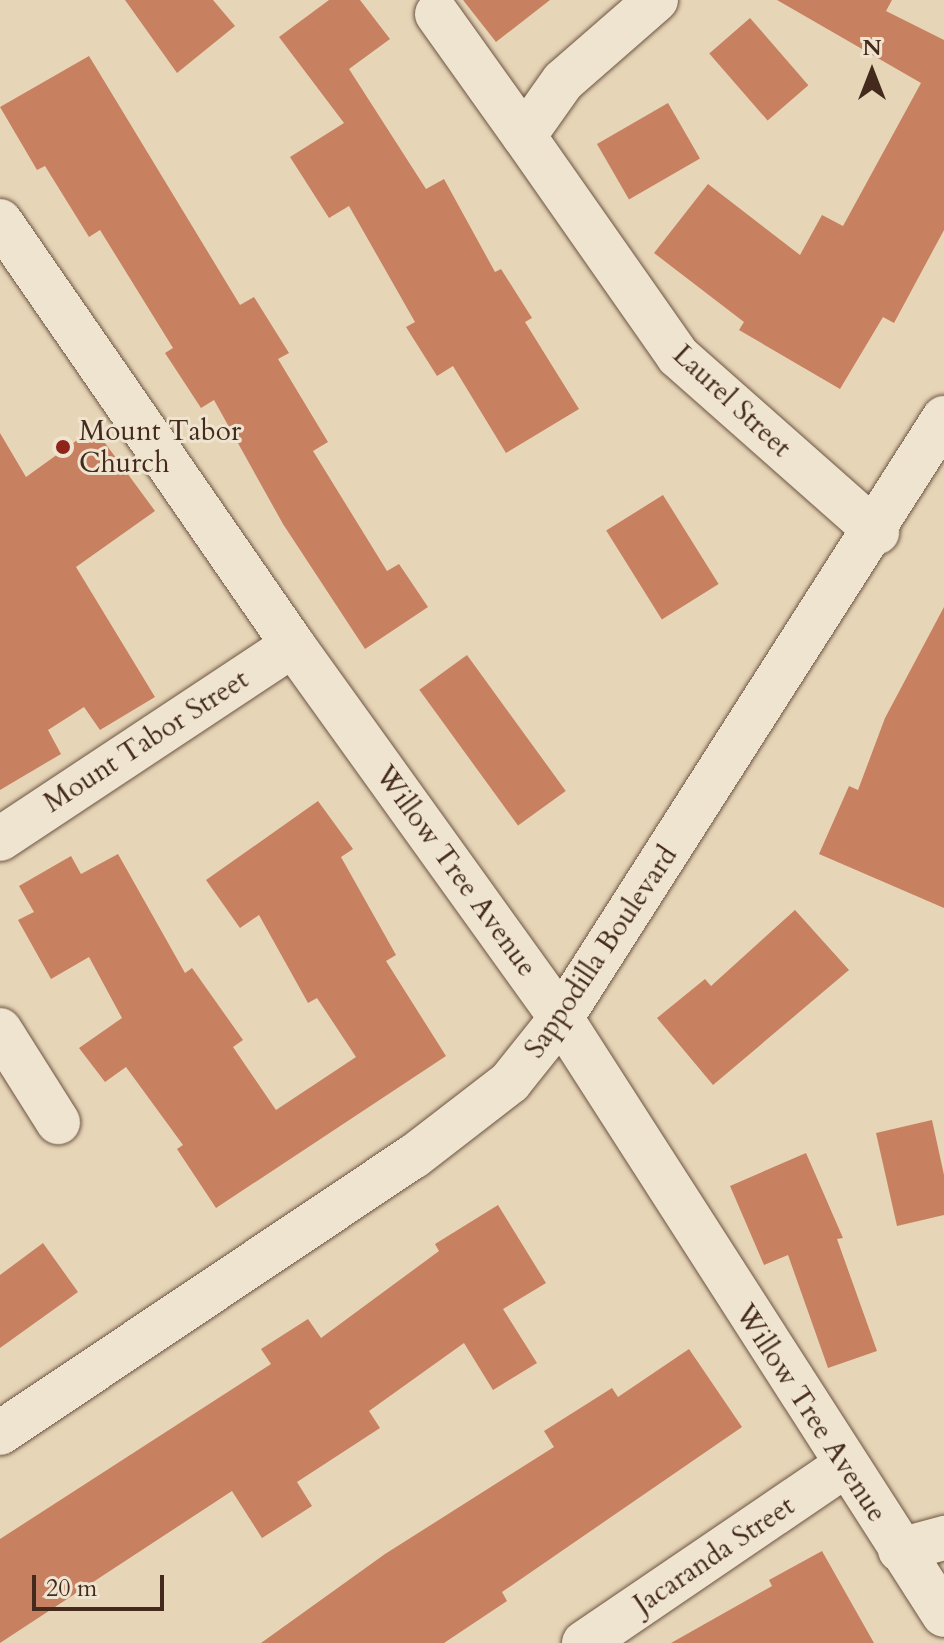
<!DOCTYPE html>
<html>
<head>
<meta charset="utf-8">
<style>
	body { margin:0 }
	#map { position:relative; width:944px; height:1643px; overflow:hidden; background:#e7d5b7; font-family:Cardo,serif }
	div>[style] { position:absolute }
	.building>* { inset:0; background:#c78161; transform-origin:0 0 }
	.roads { filter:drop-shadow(0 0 2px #6d5544) drop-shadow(0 0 2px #6d5544) }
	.street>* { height:44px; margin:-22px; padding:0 22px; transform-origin:22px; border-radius:22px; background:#efe4d0 }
	.secondary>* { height:44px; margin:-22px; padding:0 22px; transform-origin:22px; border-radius:22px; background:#efe4d0 }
	.dots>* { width:22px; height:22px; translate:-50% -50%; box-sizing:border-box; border:4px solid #efe4d0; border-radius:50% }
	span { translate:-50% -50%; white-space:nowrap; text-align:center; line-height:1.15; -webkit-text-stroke:6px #efe4d0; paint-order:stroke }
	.street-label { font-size:28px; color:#442a1d }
	.poi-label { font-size:28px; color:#442a1d }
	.left { translate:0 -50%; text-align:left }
	.north { position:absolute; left:832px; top:32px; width:80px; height:80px; -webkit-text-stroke:6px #efe4d0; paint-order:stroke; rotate:0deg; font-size:22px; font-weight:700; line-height:32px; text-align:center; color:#442a1d }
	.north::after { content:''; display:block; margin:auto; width:28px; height:36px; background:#442a1d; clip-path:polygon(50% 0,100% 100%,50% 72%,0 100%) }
	.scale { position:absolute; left:32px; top:1575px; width:132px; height:36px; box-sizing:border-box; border:4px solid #442a1d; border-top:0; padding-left:10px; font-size:24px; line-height:28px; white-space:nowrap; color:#442a1d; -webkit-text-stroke:6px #efe4d0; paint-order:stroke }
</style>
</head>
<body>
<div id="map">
	<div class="building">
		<i style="clip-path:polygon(125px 0,213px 0,235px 26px,177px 73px)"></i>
		<i style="clip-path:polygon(329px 0,360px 0,390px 39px,349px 69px,426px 189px,444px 179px,495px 272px,501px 269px,532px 318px,525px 322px,579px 409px,506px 453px,453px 366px,437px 376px,406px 327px,415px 322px,349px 206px,329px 218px,290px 157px,344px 123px,279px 37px)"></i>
		<i style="clip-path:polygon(463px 0,550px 0,496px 42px)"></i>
		<i style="clip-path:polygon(777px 0,892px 0,886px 11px,944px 40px,944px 230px,894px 323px,883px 317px,840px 389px,739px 330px,744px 322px,654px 253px,708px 184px,800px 255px,822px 215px,843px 226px,921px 83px)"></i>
		<i style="left:750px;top:18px;width:89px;height:54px;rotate:49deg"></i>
		<i style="clip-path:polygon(89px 56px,240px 305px,254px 297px,289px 353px,278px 359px,328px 442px,313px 451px,387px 571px,399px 564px,428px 607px,365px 649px,283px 524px,214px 400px,201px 408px,165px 353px,173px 348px,100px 230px,89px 237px,45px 166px,37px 170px,0 107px)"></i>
		<i style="left:668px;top:103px;width:64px;height:82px;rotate:60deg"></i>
		<i style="clip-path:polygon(94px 428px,155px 511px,76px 567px,155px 697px,100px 730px,84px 707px,48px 730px,61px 754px,0 790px,0 433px,26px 477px)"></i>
		<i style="left:663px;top:495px;width:105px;height:67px;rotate:58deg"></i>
		<i style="clip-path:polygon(944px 607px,944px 908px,819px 854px,849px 786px,858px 790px,885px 718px)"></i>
		<i style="left:467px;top:655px;width:168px;height:59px;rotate:54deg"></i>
		<i style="clip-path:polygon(318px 801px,353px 849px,341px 857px,396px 955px,386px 961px,446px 1056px,216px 1208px,177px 1149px,183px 1145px,126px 1067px,105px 1082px,79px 1048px,122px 1018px,89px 957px,51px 979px,18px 920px,34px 912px,19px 886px,71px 856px,81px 874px,118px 854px,185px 973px,192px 968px,243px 1040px,233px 1047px,276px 1110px,356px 1057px,317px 998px,308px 1003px,259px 915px,240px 928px,206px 880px)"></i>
		<i style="clip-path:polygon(795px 910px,849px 970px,713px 1085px,657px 1018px,705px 979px,711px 986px)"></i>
		<i style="clip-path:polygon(932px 1120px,944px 1175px,944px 1215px,897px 1226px,876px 1133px)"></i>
		<i style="clip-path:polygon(806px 1153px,843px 1238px,837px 1239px,877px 1351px,828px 1368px,788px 1255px,764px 1265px,730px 1186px)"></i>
		<i style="clip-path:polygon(498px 1205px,546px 1283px,503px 1309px,537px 1363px,493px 1390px,464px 1343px,369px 1411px,380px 1428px,297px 1482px,312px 1506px,262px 1538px,232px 1491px,0 1643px,0 1539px,271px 1364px,261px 1349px,308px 1319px,321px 1338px,439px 1251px,435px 1244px)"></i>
		<i style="clip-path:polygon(43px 1243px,78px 1292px,0 1348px,0 1275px)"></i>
		<i style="clip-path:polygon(689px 1349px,742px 1427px,502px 1592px,507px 1601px,444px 1643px,261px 1643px,385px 1554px,554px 1447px,544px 1431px,612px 1388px,618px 1397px)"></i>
		<i style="clip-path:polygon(822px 1551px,874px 1643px,671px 1643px,772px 1586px,769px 1580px)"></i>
	</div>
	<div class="roads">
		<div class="street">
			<i style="left:656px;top:0;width:123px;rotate:138.9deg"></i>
			<i style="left:563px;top:81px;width:67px;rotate:125.3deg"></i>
			<i style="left:524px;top:136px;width:269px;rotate:55deg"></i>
			<i style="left:678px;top:356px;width:266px;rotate:41.5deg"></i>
			<i style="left:437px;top:14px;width:150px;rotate:54.5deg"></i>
			<i style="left:0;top:221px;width:515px;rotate:55.35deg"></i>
			<i style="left:293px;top:645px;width:459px;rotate:54.3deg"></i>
			<i style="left:561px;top:1018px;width:709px;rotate:57.32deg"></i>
			<i style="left:0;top:839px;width:351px;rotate:-33.5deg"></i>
			<i style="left:0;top:1030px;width:109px;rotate:57.8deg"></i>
			<i style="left:900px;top:1550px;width:46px;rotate:-15.3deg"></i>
			<i style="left:584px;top:1643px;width:315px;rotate:-34.2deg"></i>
		</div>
		<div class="secondary">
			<i style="left:0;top:1433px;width:497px;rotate:-33.8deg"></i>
			<i style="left:413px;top:1157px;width:123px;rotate:-37.7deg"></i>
			<i style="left:510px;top:1082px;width:82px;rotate:-51.4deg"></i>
			<i style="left:561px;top:1018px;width:712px;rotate:-57.45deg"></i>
		</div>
	</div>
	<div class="dots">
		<i style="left:63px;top:447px;background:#8f2418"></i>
	</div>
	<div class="street-label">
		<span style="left:732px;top:401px;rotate:43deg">Laurel Street</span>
		<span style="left:146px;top:741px;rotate:-33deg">Mount Tabor Street</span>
		<span style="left:456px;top:871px;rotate:54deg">Willow Tree Avenue</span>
		<span style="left:601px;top:952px;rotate:-56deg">Sappodilla Boulevard</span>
		<span style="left:811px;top:1413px;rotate:57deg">Willow Tree Avenue</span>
		<span style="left:714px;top:1555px;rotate:-34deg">Jacaranda Street</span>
	</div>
	<div class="poi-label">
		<span class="left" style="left:79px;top:447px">Mount Tabor<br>Church</span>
	</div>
	<div class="north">N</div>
	<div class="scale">20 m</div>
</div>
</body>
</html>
